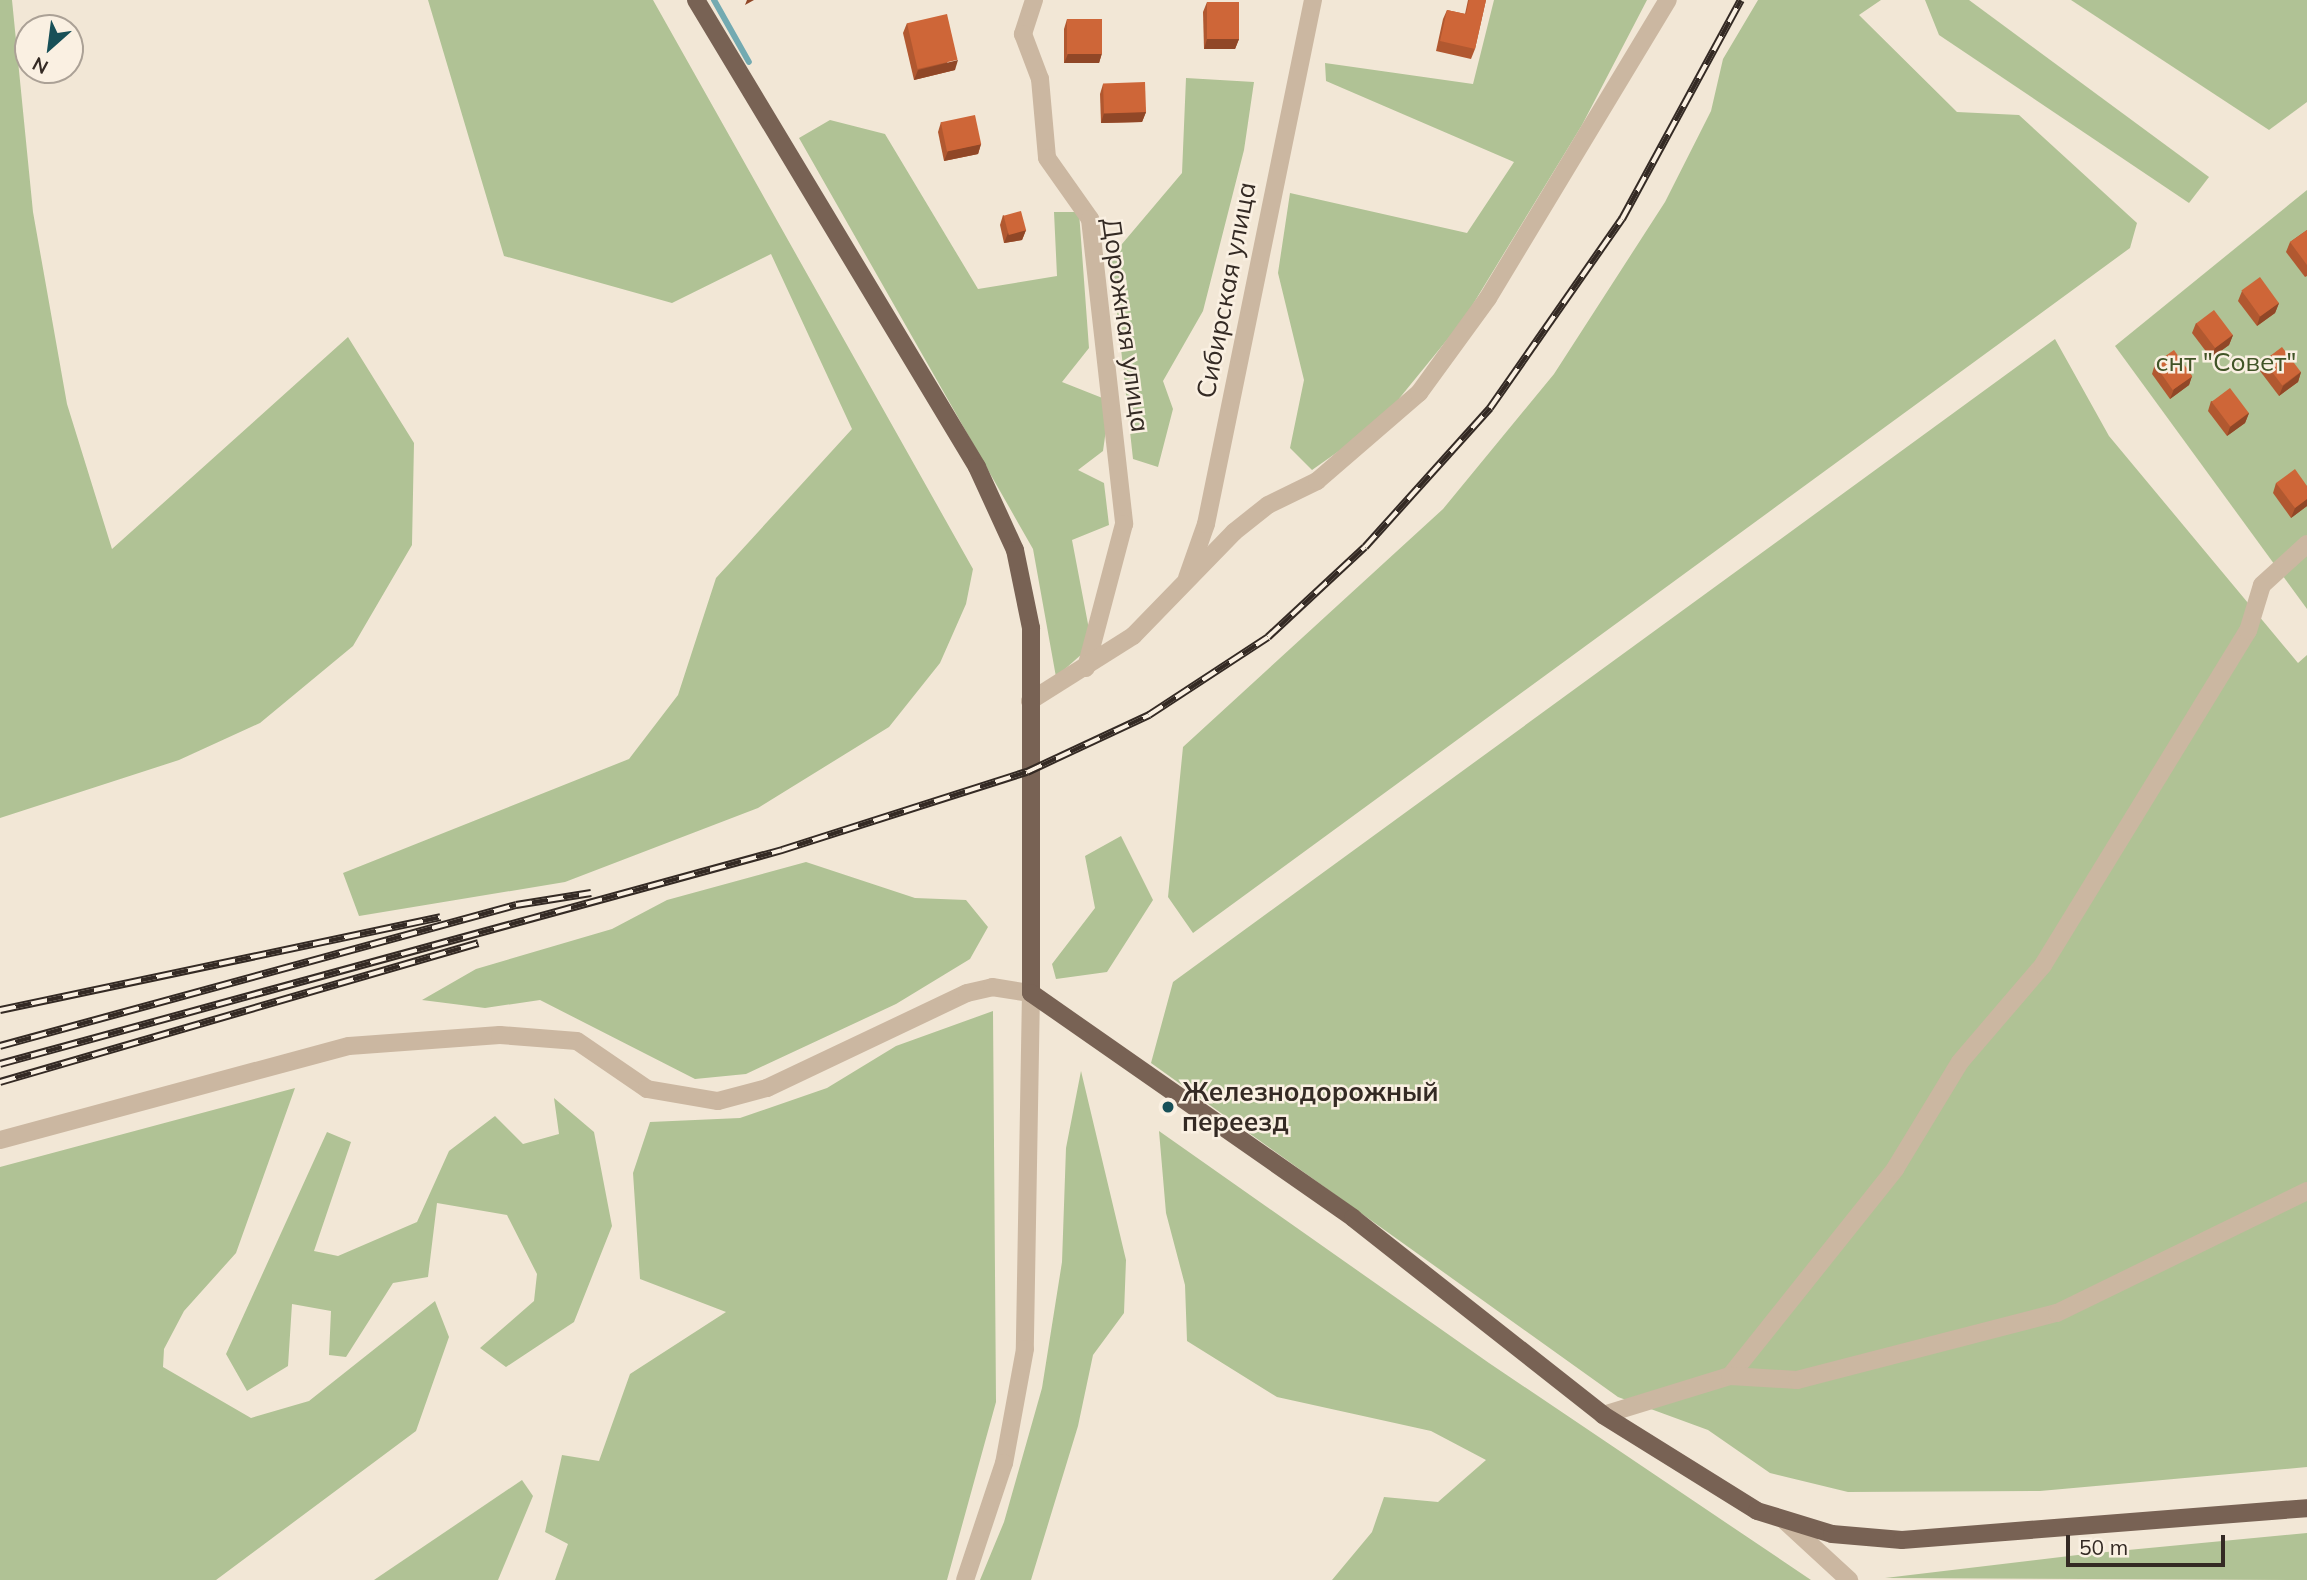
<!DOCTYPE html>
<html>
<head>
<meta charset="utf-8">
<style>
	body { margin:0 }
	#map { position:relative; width:2307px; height:1580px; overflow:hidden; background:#f2e7d6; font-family:Mulish,sans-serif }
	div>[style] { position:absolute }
	.green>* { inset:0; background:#b0c295 }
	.stream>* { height:6px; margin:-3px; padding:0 3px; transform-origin:3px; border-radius:3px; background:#73aab1 }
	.minor>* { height:18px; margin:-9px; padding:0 9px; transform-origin:9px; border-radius:9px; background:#cbb7a1 }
	.major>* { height:18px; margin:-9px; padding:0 9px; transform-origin:9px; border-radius:9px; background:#786254 }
	.rail>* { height:8px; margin-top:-4px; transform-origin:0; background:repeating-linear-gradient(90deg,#faf0e2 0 16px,#342a24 0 32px); box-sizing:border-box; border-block:2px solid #342a24 }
	.wall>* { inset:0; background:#b15830 }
	.shaded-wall>* { inset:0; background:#904727 }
	.building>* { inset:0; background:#ce6638; transform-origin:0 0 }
	.dots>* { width:19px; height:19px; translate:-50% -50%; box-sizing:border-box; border:4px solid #faf0e2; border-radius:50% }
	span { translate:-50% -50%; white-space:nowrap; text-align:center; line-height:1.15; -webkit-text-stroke:5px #faf0e2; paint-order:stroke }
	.street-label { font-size:26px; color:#342a24 }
	.park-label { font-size:26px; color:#415427 }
	.poi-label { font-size:26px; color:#342a24; font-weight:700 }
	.left { translate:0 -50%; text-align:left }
	.north { position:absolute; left:14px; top:14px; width:70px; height:70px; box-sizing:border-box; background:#faf0e2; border:2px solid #aba196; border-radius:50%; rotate:208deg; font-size:19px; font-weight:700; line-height:28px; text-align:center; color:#342a24 }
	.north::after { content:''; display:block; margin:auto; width:24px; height:32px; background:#185058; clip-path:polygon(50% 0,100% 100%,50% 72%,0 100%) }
	.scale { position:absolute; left:2066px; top:1535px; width:159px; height:32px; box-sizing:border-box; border:4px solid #342a24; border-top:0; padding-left:9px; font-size:21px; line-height:24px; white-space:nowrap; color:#342a24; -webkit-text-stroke:5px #faf0e2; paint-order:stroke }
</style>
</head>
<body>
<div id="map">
	<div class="green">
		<i style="clip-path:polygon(0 0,12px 0,33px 212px,67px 404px,112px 549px,348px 337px,414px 443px,412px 545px,353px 646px,260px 723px,179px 760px,0 818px)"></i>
		<i style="clip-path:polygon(428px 0,653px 0,973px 569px,966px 604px,940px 663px,889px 727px,758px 808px,565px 882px,359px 916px,343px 873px,629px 759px,678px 695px,716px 578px,852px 429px,771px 254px,672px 303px,504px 256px)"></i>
		<i style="clip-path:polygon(1494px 0,1647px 0,1582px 125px,1464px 319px,1380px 422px,1312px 470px,1290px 448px,1304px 380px,1278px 273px,1290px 193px,1467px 233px,1514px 162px,1326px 81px,1325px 63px,1473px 84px)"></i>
		<i style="clip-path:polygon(1758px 0,1881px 0,1859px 15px,1957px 112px,2019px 115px,2137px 223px,2130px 248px,1193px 933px,1168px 897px,1183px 747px,1443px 509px,1554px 374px,1665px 202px,1711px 111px,1723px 59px)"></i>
		<i style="clip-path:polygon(1925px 0,1969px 0,2209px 177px,2189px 203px,1939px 35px)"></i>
		<i style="clip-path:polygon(2071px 0,2307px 0,2307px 102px,2269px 130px)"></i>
		<i style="clip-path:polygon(1186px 78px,1254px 82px,1244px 150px,1203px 311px,1163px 381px,1173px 409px,1158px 467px,1133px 459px,1111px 257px,1182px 173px)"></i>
		<i style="clip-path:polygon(830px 120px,885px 134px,978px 289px,1057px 276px,1054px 212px,1079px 212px,1089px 348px,1062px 382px,1110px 401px,1103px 451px,1078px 470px,1104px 483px,1109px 525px,1072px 540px,1092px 645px,1056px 677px,1033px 549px,799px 138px)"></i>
		<i style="clip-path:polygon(2307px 190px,2307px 609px,2115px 346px)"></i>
		<i style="clip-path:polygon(2055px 339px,2109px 436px,2298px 663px,2307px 655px,2307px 1467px,2040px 1491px,1848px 1492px,1770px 1473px,1708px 1430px,1618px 1397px,1151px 1063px,1173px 982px)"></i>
		<i style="clip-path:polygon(1121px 836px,1153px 900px,1107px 972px,1056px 979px,1052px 964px,1095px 908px,1085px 856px)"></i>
		<i style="clip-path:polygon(806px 862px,915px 898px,966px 900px,988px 927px,970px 959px,896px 1004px,746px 1074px,695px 1079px,540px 1000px,485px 1008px,422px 1000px,476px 969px,612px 929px,667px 900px)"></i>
		<i style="clip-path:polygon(993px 1011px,996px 1402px,947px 1580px,555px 1580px,568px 1544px,545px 1532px,562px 1455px,599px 1461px,630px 1374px,726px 1312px,640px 1279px,633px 1173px,650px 1122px,740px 1118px,827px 1088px,896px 1046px)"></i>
		<i style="clip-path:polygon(1081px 1071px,1126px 1260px,1124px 1313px,1093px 1355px,1078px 1426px,1031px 1580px,980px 1580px,1004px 1522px,1042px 1388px,1062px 1262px,1066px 1148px)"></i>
		<i style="clip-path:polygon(295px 1088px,236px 1253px,184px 1311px,164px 1349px,163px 1367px,251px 1418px,309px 1401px,435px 1301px,449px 1337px,416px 1431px,216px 1580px,0 1580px,0 1167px)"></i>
		<i style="clip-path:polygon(554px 1098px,594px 1132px,612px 1226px,574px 1322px,506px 1367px,480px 1348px,534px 1301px,537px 1274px,507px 1215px,437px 1203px,428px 1277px,393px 1283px,346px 1357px,329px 1355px,331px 1311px,292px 1304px,288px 1366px,247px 1391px,226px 1354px,327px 1132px,351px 1142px,314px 1251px,338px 1256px,417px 1222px,449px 1151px,495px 1116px,523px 1144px,559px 1134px)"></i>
		<i style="clip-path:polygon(1159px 1131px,1489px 1363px,1811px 1580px,1332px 1580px,1372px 1532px,1384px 1497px,1438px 1502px,1486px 1460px,1431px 1431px,1277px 1397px,1187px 1341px,1185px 1285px,1166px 1213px)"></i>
		<i style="clip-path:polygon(522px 1480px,533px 1496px,498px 1580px,374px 1580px)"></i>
		<i style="clip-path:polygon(2307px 1533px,2307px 1580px,1885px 1578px,2086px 1554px)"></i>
	</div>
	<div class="stream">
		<i style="left:714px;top:0;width:71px;rotate:60.6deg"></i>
	</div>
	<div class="minor">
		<i style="left:1034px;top:0;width:36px;rotate:108deg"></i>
		<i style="left:1023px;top:34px;width:48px;rotate:69.3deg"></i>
		<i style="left:1040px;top:79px;width:79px;rotate:84.9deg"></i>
		<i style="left:1047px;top:158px;width:75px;rotate:54.8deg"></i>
		<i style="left:1090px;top:219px;width:307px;rotate:83.6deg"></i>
		<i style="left:1124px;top:524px;width:149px;rotate:104.8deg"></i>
		<i style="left:1187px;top:578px;width:57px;rotate:-70.6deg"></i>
		<i style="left:1206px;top:524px;width:535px;rotate:-78.46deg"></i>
		<i style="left:1030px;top:701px;width:122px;rotate:-32.3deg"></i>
		<i style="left:1133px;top:636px;width:145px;rotate:-45.8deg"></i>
		<i style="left:1234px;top:532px;width:43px;rotate:-38.5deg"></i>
		<i style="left:1268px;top:505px;width:55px;rotate:-26.1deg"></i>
		<i style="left:1317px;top:481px;width:135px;rotate:-40.8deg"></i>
		<i style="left:1419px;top:393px;width:117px;rotate:-54deg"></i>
		<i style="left:1488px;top:298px;width:348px;rotate:-58.9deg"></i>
		<i style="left:0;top:1140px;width:361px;rotate:-15.1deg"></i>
		<i style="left:349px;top:1046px;width:151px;rotate:-4.2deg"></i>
		<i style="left:500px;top:1035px;width:77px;rotate:4.5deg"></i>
		<i style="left:577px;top:1041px;width:85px;rotate:34.4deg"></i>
		<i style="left:647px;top:1089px;width:72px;rotate:9.6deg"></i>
		<i style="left:718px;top:1101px;width:51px;rotate:-14.9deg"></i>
		<i style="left:767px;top:1088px;width:221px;rotate:-25.4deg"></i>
		<i style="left:967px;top:993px;width:26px;rotate:-13deg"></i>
		<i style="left:992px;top:987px;width:39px;rotate:9deg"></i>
		<i style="left:1031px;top:993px;width:356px;rotate:91deg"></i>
		<i style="left:1025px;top:1349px;width:116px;rotate:100.4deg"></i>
		<i style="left:1004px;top:1463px;width:123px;rotate:108.4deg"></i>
		<i style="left:1730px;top:1376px;width:265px;rotate:-51.4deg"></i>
		<i style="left:1895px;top:1169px;width:125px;rotate:-58.7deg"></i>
		<i style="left:1960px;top:1062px;width:128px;rotate:-49.4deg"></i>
		<i style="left:2043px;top:965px;width:392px;rotate:-58.5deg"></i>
		<i style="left:2248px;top:631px;width:48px;rotate:-73.1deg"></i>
		<i style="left:2262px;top:585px;width:61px;rotate:-42.3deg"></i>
		<i style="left:1603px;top:1415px;width:133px;rotate:-17.1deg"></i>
		<i style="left:1730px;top:1376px;width:67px;rotate:3.4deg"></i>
		<i style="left:1797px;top:1380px;width:268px;rotate:-14.5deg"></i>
		<i style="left:2057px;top:1313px;width:278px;rotate:-26deg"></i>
		<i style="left:1786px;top:1522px;width:86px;rotate:42.6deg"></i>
	</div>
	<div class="major">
		<i style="left:696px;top:0;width:545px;rotate:58.96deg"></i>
		<i style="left:977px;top:467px;width:91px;rotate:65.4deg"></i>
		<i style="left:1015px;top:550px;width:80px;rotate:78.4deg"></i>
		<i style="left:1031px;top:628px;width:365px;rotate:90deg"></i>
		<i style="left:1031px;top:993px;width:393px;rotate:34.9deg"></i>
		<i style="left:1353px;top:1218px;width:318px;rotate:38.2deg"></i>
		<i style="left:1603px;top:1415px;width:181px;rotate:31.9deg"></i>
		<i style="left:1757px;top:1511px;width:78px;rotate:17deg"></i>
		<i style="left:1832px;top:1534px;width:70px;rotate:4.9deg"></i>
		<i style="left:1902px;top:1540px;width:406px;rotate:-4.5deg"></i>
	</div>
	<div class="rail">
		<i style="left:0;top:1010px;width:450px;rotate:-11.9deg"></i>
		<i style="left:0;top:1046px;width:535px;rotate:-15.28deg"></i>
		<i style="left:516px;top:905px;width:76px;rotate:-9.1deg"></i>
		<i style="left:0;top:1064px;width:811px;rotate:-15.3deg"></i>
		<i style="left:782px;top:850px;width:257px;rotate:-17.7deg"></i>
		<i style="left:1027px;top:772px;width:135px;rotate:-25deg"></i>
		<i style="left:1149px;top:715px;width:142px;rotate:-33.2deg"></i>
		<i style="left:1268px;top:637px;width:132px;rotate:-42.9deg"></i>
		<i style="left:1365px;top:547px;width:187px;rotate:-48deg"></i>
		<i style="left:1490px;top:408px;width:231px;rotate:-55.1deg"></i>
		<i style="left:1622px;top:219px;width:249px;rotate:-61.5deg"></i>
		<i style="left:0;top:1082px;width:498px;rotate:-16.2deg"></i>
	</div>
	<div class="wall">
		<i style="clip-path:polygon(1468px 0,1486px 0,1475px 49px,1471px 59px,1436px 51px,1443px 19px,1447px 10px,1465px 14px)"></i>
		<i style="clip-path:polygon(1207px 2px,1239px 39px,1235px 49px,1204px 49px,1203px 12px)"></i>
		<i style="clip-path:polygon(1067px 19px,1102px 53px,1099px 63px,1064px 63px,1064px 29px)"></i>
		<i style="clip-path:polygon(907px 23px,955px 70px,914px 80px,903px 33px)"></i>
		<i style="clip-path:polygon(1103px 84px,1146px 112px,1142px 122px,1101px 123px,1100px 94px)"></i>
		<i style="clip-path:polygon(941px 122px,981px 144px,978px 154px,944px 161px,938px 132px)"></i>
		<i style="clip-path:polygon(1003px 215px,1026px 230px,1022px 240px,1004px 243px,1000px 225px)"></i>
		<i style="clip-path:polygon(2307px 230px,2307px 276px,2305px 277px,2286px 252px,2290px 242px)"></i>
		<i style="clip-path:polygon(2242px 291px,2279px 303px,2275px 313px,2257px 326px,2238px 301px)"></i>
		<i style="clip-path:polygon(2196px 323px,2233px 335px,2229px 345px,2211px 358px,2192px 333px)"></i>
		<i style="clip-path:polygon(2264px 361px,2301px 372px,2298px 382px,2279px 396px,2260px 371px)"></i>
		<i style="clip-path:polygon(2155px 364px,2192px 376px,2189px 385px,2170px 399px,2152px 374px)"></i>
		<i style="clip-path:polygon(2211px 401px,2249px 413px,2245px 423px,2227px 436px,2208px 411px)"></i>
		<i style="clip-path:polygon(2276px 483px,2307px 486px,2307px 506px,2291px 518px,2273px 493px)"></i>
	</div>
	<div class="shaded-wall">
		<i style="clip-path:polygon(747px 0,754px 0,745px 5px)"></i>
		<i style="clip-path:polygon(1207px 39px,1239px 39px,1235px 49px,1204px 49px)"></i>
		<i style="clip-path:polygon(1102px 53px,1099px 63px,1064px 63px,1068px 54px)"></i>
		<i style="clip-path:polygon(958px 60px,955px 70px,914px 80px,918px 70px)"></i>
		<i style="clip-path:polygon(1146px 112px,1142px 122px,1101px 123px,1104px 113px)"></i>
		<i style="clip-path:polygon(981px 144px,978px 154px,944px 161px,948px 151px)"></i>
		<i style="clip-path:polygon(1026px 230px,1022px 240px,1004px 243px,1008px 233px)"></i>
		<i style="clip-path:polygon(2279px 303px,2275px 313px,2257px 326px,2260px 316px)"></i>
		<i style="clip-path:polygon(2233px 335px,2229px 345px,2211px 358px,2215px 348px)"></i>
		<i style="clip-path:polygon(2301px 372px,2298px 382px,2279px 396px,2283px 386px)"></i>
		<i style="clip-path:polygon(2192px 376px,2189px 385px,2170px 399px,2174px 389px)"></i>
		<i style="clip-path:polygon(2249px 413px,2245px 423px,2227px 436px,2230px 427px)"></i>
		<i style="clip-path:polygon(2307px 499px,2307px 506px,2291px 518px,2295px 508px)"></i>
	</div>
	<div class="building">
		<i style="clip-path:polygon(1469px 0,1486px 0,1475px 49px,1440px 41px,1447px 10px,1466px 14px)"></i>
		<i style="left:1207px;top:2px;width:32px;height:37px"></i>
		<i style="left:947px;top:14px;width:47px;height:41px;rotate:77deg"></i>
		<i style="left:1067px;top:19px;width:35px;height:35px"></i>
		<i style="left:1145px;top:82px;width:30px;height:42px;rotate:88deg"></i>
		<i style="left:975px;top:115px;width:30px;height:35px;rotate:78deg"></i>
		<i style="left:1021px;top:211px;width:20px;height:18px;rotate:75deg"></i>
		<i style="clip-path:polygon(2307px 230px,2307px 265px,2290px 242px)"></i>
		<i style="left:2260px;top:277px;width:32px;height:23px;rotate:54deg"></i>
		<i style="left:2214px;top:310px;width:31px;height:22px;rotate:53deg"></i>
		<i style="left:2282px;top:347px;width:31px;height:23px;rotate:53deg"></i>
		<i style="left:2174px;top:350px;width:32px;height:24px;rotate:55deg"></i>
		<i style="left:2230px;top:388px;width:31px;height:23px;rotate:53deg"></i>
		<i style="clip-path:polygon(2295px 469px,2307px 486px,2307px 499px,2295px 508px,2276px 483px)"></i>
	</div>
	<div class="dots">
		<i style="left:1168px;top:1107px;background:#185058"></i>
	</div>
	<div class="street-label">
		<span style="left:1226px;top:290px;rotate:-79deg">Сибирская улица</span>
		<span style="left:1126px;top:325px;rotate:82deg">Дорожная улица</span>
	</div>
	<div class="park-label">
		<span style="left:2226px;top:362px">снт "Совет"</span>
	</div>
	<div class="poi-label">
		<span class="left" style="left:1182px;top:1107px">Железнодорожный<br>переезд</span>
	</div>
	<div class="north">N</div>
	<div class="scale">50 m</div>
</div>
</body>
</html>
